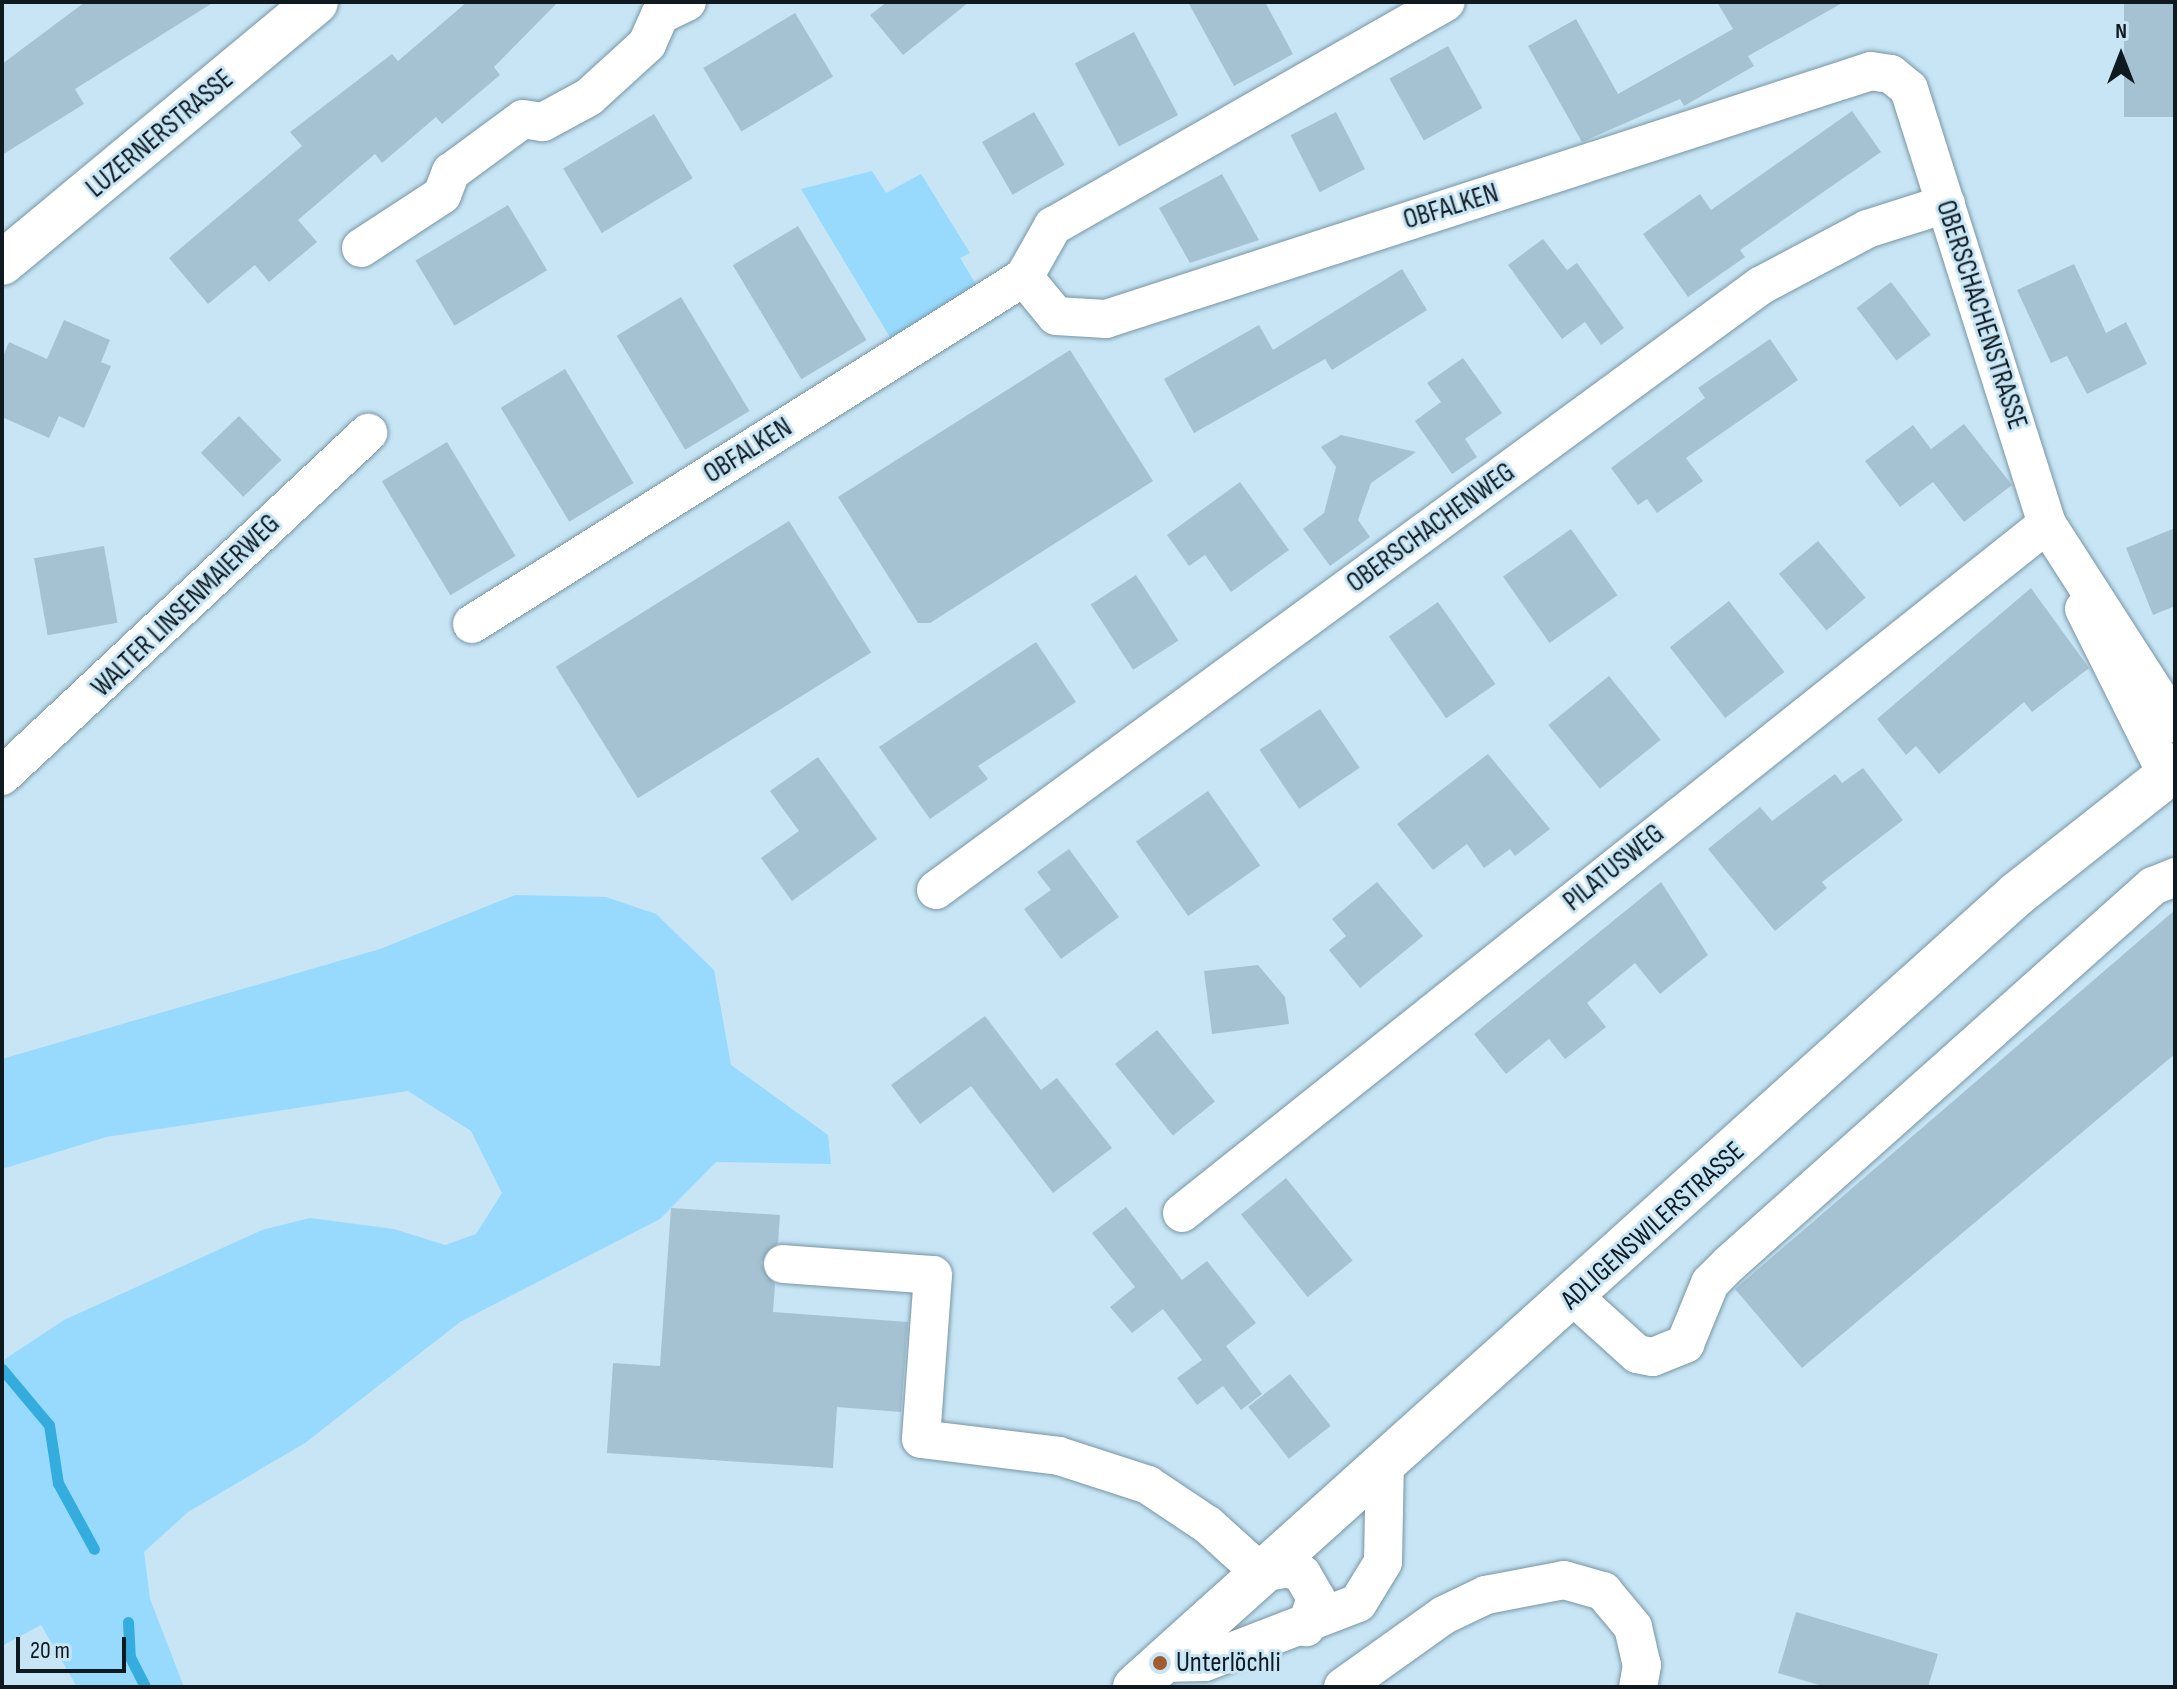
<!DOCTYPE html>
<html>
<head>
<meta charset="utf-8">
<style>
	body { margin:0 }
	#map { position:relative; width:2177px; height:1689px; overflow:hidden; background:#c7e5f5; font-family:"Sofia Sans Condensed",sans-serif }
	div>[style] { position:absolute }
	.green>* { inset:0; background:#97dafd }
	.stream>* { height:11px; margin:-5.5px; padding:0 5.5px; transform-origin:5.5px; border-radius:5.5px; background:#34acde }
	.building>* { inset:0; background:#a5c2d2; transform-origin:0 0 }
	.roads { filter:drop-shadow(0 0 2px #7895a3) drop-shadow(0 0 2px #7895a3) }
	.minor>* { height:38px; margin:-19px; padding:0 19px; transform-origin:19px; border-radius:19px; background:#fff }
	.major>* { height:44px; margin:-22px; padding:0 22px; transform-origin:22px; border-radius:22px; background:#fff }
	.dots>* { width:22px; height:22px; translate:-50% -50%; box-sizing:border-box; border:4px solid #c7e5f5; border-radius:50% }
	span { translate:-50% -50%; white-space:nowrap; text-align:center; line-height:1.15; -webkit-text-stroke:6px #c7e5f5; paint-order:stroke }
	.street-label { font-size:28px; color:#0f1a20 }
	.poi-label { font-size:28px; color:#0f1a20 }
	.left { translate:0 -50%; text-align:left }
	.frame { position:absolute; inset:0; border:4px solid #0f1a20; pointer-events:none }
	.north { position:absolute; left:2081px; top:16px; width:80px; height:80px; -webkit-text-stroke:6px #c7e5f5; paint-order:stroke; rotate:0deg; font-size:22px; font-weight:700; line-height:32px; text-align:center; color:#0f1a20 }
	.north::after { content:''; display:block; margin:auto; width:28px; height:36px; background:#0f1a20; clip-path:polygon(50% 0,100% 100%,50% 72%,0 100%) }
	.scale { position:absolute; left:16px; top:1637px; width:110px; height:36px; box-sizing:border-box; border:4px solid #0f1a20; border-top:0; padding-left:10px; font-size:24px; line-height:28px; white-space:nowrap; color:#0f1a20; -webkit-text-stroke:6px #c7e5f5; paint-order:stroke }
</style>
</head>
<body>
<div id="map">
	<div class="green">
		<i style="clip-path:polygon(872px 171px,886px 193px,921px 174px,970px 253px,960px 258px,977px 286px,891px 339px,801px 189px)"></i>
		<i style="clip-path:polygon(515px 895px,606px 897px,656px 914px,714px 970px,731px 1065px,828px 1135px,831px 1164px,716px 1162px,660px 1219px,460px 1322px,305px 1443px,188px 1512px,144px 1552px,150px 1599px,184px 1687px,77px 1687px,41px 1625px,2px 1646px,2px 1361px,64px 1320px,262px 1230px,310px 1218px,394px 1229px,445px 1245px,476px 1234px,502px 1193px,471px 1131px,408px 1091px,106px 1137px,2px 1169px,2px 1059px,380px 949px)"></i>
	</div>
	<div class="stream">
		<i style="left:2px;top:1369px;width:73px;rotate:50deg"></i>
		<i style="left:49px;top:1425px;width:59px;rotate:81.2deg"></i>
		<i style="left:58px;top:1483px;width:75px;rotate:61.4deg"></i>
		<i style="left:128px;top:1622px;width:35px;rotate:87deg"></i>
		<i style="left:130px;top:1657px;width:34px;rotate:63deg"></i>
	</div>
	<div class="building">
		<i style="clip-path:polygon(85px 2px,214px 2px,75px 89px,84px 104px,2px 155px,2px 64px)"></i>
		<i style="clip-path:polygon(467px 2px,558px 2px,494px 67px,500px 75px,442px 124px,436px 117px,382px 163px,375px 154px,298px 220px,317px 242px,269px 282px,255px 265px,208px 304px,169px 258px,302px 146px,290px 132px,392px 54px,398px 61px)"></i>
		<i style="clip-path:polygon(887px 2px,969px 2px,903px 55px,870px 15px)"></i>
		<i style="clip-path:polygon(1188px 2px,1265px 2px,1293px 54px,1234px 86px)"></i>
		<i style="clip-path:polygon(1717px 2px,1844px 2px,1748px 56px,1754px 66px,1684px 106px,1680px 99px,1582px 142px,1528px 46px,1576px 19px,1618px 94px,1733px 29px)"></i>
		<i style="left:2124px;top:2px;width:51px;height:115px"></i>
		<i style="left:795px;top:13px;width:74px;height:107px;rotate:59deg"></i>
		<i style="left:1134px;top:32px;width:94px;height:67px;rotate:62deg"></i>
		<i style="left:1448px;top:46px;width:71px;height:67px;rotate:61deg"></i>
		<i style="clip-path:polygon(1852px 111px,1881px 152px,1740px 250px,1745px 257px,1688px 297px,1643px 234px,1700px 194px,1711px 210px)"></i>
		<i style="left:1034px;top:112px;width:61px;height:60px;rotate:60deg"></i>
		<i style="left:1336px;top:112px;width:64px;height:51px;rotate:63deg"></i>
		<i style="left:654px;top:114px;width:75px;height:106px;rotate:59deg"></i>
		<i style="clip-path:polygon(1222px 174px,1259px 240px,1190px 263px,1159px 208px)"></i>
		<i style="left:508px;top:205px;width:76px;height:108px;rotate:59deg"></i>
		<i style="left:798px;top:226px;width:133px;height:76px;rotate:59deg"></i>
		<i style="clip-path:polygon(1543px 239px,1567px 270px,1577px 263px,1624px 328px,1601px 345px,1585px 322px,1562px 339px,1508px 265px)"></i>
		<i style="clip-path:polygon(2074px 264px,2106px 333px,2126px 322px,2147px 364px,2087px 394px,2067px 356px,2051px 363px,2017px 290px)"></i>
		<i style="clip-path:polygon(1402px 269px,1427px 310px,1332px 370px,1325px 359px,1194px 433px,1164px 379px,1259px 325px,1273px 350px)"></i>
		<i style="left:1891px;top:282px;width:66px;height:43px;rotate:53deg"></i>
		<i style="left:681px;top:297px;width:133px;height:75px;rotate:59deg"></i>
		<i style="clip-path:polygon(64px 320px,110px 340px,101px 362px,111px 366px,84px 428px,59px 416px,49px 438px,2px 417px,2px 359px,9px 342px,47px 359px)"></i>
		<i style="clip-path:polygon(1770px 339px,1798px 380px,1686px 458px,1703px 481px,1657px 513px,1647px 499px,1638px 505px,1611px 468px,1705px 398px,1698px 388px)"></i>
		<i style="clip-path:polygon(1070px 350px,1153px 481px,930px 623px,918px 623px,838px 497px)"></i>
		<i style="clip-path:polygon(1463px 358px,1502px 413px,1465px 439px,1477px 457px,1452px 474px,1415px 421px,1441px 402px,1427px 383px)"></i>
		<i style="left:565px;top:369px;width:133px;height:75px;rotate:59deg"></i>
		<i style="left:239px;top:416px;width:61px;height:53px;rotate:46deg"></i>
		<i style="clip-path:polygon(1964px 424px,2012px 485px,1964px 522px,1933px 482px,1900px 507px,1865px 461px,1913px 425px,1931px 449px)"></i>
		<i style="clip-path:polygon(1341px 435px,1416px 452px,1371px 483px,1358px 520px,1370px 537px,1330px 566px,1303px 529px,1324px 513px,1336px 467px,1321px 447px)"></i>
		<i style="left:447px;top:442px;width:133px;height:76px;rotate:59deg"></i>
		<i style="clip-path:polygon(1240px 482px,1289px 550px,1231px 592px,1205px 555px,1189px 566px,1167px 535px)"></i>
		<i style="left:789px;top:521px;width:155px;height:275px;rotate:58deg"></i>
		<i style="clip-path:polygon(2175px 528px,2175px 606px,2153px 615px,2126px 548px)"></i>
		<i style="left:1571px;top:529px;width:81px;height:83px;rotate:55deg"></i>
		<i style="left:1818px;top:541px;width:74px;height:51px;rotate:50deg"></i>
		<i style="left:104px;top:546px;width:78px;height:71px;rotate:80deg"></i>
		<i style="left:1136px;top:575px;width:78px;height:54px;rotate:57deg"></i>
		<i style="clip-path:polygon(2031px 588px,2089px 668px,2032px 712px,2024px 702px,1939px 774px,1916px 746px,1906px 755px,1877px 719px)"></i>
		<i style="left:1729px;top:601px;width:90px;height:75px;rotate:52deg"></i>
		<i style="left:1438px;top:602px;width:100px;height:60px;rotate:55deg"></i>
		<i style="clip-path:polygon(1036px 642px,1076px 702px,978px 766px,988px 779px,930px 819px,879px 747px)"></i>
		<i style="left:1609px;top:676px;width:82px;height:78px;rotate:51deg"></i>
		<i style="left:1320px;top:709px;width:71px;height:73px;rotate:56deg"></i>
		<i style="clip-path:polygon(1488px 754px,1550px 829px,1515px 856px,1510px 849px,1484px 868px,1467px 844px,1433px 870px,1397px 824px)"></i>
		<i style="clip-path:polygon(818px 757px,877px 839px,792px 901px,761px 858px,799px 831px,770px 791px)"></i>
		<i style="clip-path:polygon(1863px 768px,1903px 820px,1822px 882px,1827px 888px,1775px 931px,1708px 849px,1760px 807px,1772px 821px,1835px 774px,1842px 783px)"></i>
		<i style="left:1208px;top:791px;width:91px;height:88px;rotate:55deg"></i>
		<i style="clip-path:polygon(1069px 849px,1119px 917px,1061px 959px,1024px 909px,1051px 890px,1037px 872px)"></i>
		<i style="clip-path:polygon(1377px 882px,1423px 936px,1360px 988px,1329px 950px,1346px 936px,1332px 919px)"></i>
		<i style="clip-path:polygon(1661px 882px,1708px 955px,1660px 994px,1635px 963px,1587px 1003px,1606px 1027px,1565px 1059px,1549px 1039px,1506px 1074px,1474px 1034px)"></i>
		<i style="clip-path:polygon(2175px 910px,2175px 1054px,1802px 1368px,1735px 1289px)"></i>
		<i style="clip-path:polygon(1258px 965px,1285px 997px,1289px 1024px,1212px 1034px,1204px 971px)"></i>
		<i style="clip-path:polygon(985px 1016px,1041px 1090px,1057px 1078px,1112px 1148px,1053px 1193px,971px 1086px,920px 1124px,891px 1085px)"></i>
		<i style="left:1157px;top:1030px;width:92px;height:54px;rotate:51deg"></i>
		<i style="left:1286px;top:1178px;width:106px;height:58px;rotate:51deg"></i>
		<i style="clip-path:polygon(1126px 1207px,1182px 1280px,1207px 1261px,1256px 1323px,1226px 1346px,1262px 1394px,1241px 1410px,1223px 1386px,1197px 1405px,1177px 1378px,1202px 1360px,1163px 1309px,1132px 1333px,1110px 1307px,1135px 1287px,1092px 1233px)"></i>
		<i style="clip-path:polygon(671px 1208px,780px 1215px,778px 1243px,761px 1263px,775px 1284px,773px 1312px,908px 1322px,901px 1412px,837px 1407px,833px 1468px,607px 1453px,613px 1363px,660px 1366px)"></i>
		<i style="left:1290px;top:1374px;width:66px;height:53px;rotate:52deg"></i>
		<i style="clip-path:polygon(1796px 1612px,1938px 1654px,1928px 1687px,1826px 1687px,1778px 1673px)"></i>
	</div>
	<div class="roads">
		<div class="minor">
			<i style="left:361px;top:248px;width:97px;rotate:-33.2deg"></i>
			<i style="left:442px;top:195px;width:25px;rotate:-69deg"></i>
			<i style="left:451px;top:172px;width:89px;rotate:-36.4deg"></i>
			<i style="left:523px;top:119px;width:20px;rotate:9deg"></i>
			<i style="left:543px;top:122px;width:52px;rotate:-28.5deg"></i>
			<i style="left:589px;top:97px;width:79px;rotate:-42.4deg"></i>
			<i style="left:647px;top:44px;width:32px;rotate:-66deg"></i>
			<i style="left:660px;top:15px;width:30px;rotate:-26deg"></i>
			<i style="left:1024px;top:277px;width:50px;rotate:50.6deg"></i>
			<i style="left:1056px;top:316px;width:50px;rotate:3.4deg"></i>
			<i style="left:1106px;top:319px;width:804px;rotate:-17.96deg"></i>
			<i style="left:1871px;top:71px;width:20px;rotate:9deg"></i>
			<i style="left:1891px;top:74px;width:23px;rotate:40deg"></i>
			<i style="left:1909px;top:89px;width:456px;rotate:72.4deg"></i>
			<i style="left:2047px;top:524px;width:237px;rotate:57.3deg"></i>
			<i style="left:2084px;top:609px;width:186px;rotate:63.4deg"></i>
			<i style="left:472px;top:624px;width:652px;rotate:-32.15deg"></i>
			<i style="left:1024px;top:277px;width:59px;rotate:-60.4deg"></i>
			<i style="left:1053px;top:226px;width:452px;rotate:-29.7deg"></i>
			<i style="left:2px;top:776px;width:502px;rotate:-43.14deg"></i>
			<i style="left:936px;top:890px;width:1022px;rotate:-36.24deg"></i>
			<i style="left:1760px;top:286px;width:121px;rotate:-28deg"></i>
			<i style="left:1867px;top:229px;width:83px;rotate:-17.6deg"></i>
			<i style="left:1182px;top:1213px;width:1106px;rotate:-38.54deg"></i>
			<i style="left:783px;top:1264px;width:150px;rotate:4.2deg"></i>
			<i style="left:933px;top:1275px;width:164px;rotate:94.2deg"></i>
			<i style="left:921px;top:1439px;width:139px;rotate:7deg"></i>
			<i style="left:1059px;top:1456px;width:94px;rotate:18deg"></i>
			<i style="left:1148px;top:1485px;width:72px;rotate:33.7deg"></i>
			<i style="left:1208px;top:1525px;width:72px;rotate:42.2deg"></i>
			<i style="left:1261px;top:1573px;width:27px;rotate:-10deg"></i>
			<i style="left:1288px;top:1568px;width:15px;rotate:23deg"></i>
			<i style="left:1302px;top:1574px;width:28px;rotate:60deg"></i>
			<i style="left:1316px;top:1598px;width:31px;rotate:109deg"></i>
			<i style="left:1574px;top:1297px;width:85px;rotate:42.1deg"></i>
			<i style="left:1637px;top:1354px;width:16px;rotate:11deg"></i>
			<i style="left:1653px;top:1357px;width:35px;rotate:-22deg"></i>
			<i style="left:1685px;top:1344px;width:66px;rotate:-67.7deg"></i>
			<i style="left:1710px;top:1283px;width:27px;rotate:-45deg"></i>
			<i style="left:1729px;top:1264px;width:568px;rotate:-41.72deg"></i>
			<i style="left:2153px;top:886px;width:24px;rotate:-22deg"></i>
			<i style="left:1160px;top:1663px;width:45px;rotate:-1.3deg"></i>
			<i style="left:1205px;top:1662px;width:164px;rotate:-21.1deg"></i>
			<i style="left:1358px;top:1603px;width:48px;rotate:-58.6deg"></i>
			<i style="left:1383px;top:1562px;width:102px;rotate:-88.9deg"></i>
			<i style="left:1343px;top:1687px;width:124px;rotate:-35.5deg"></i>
			<i style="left:1444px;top:1615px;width:47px;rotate:-25.5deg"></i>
			<i style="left:1486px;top:1595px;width:79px;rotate:-10.9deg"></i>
			<i style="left:1564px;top:1580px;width:41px;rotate:15.8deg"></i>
			<i style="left:1603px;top:1591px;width:47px;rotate:50.2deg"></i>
			<i style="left:1633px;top:1627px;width:39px;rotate:77deg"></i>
			<i style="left:1642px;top:1665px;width:22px;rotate:100deg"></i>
		</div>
		<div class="major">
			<i style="left:2px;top:263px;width:408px;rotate:-39.7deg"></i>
			<i style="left:1135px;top:1687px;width:1186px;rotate:-41.96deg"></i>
			<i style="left:2017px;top:894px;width:201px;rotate:-38.3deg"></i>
		</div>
	</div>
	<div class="dots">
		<i style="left:1160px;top:1663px;background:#a15c2f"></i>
	</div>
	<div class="street-label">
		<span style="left:160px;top:134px;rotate:-40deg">LUZERNERSTRASSE</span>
		<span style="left:1451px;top:207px;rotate:-17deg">OBFALKEN</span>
		<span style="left:1981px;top:315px;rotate:72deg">OBERSCHACHENSTRASSE</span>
		<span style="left:748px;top:451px;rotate:-32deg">OBFALKEN</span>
		<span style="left:1431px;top:528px;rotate:-36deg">OBERSCHACHENWEG</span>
		<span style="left:186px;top:606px;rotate:-44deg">WALTER LINSENMAIERWEG</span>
		<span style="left:1614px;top:868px;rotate:-39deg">PILATUSWEG</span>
		<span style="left:1653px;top:1226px;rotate:-42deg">ADLIGENSWILERSTRASSE</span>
	</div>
	<div class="poi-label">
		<span class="left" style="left:1176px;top:1663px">Unterlöchli</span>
	</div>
	<div class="frame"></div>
	<div class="north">N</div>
	<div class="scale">20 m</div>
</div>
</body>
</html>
